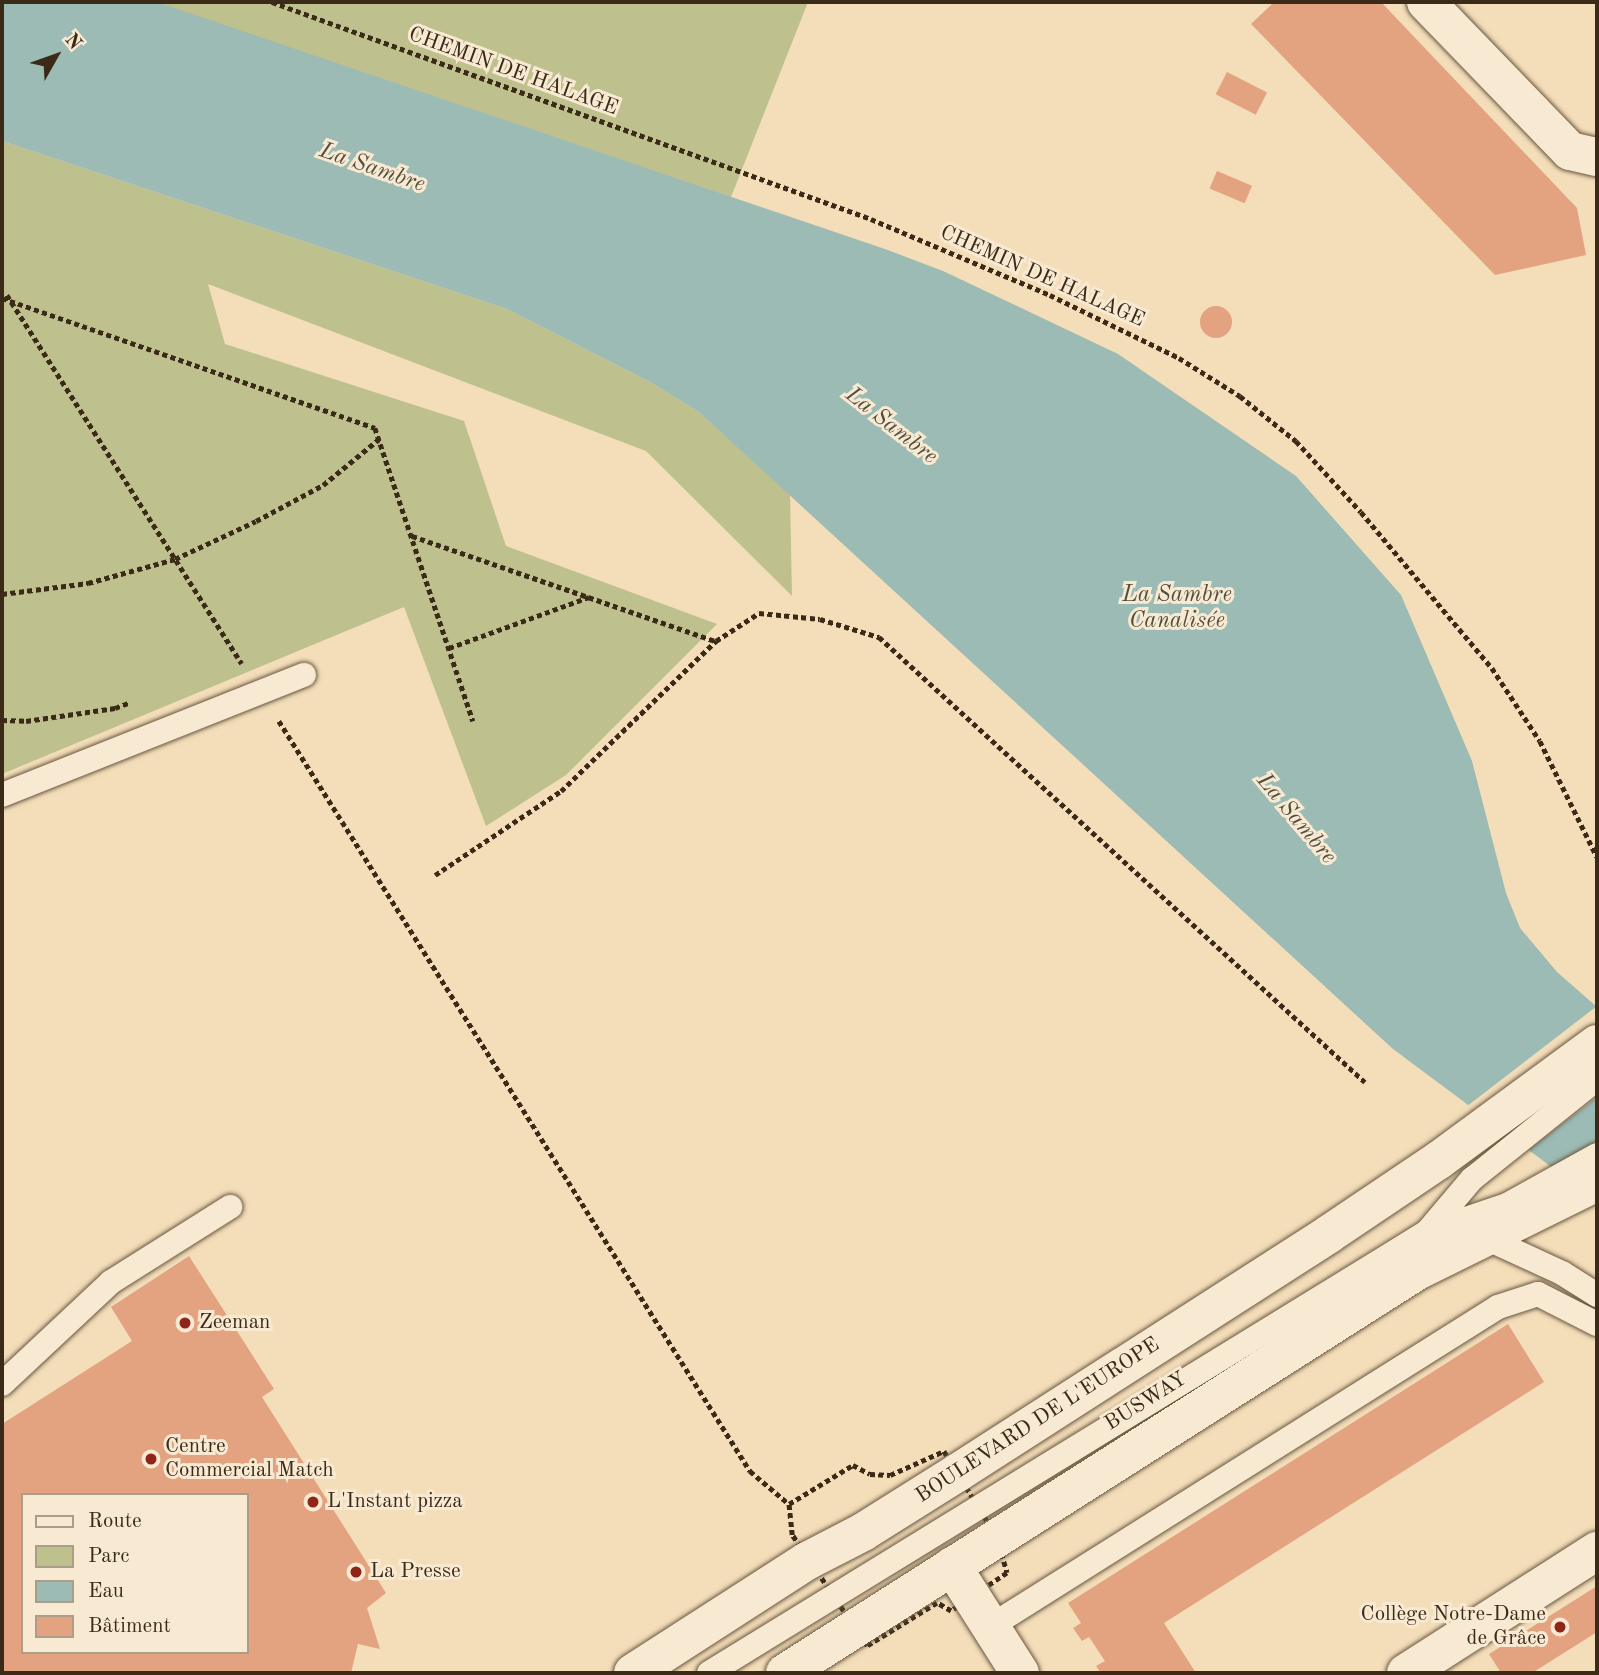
<!DOCTYPE html>
<html>
<head>
<meta charset="utf-8">
<style>
	body { margin:0 }
	#map { position:relative; width:1599px; height:1675px; overflow:hidden; background:#f4ddb9; font-family:"Old Standard TT",serif }
	div>[style] { position:absolute }
	.green>* { inset:0; background:#bec08d }
	.water>* { inset:0; background:#9cbbb4 }
	.pier>* { inset:0; background:#f4ddb9 }
	.building>* { inset:0; background:#e3a381; transform-origin:0 0 }
	.round { border-radius:50% }
	.path>* { height:4.5px; margin-top:-2.25px; transform-origin:0; background:repeating-linear-gradient(90deg,#3a2a17 0 5px,transparent 0 8.5px) }
	.roads { filter:drop-shadow(0 0 2px #685740) drop-shadow(0 0 2px #685740) }
	.lane>* { height:24px; margin:-12px; padding:0 12px; transform-origin:12px; border-radius:12px; background:#f8e9d2 }
	.street>* { height:38px; margin:-19px; padding:0 19px; transform-origin:19px; border-radius:19px; background:#f8e9d2 }
	.secondary>* { height:38px; margin:-19px; padding:0 19px; transform-origin:19px; border-radius:19px; background:#f8e9d2 }
	.dots>* { width:19px; height:19px; translate:-50% -50%; box-sizing:border-box; border:4px solid #f8e9d2; border-radius:50% }
	span { translate:-50% -50%; white-space:nowrap; text-align:center; line-height:1.15; -webkit-text-stroke:6px #f8e9d2; paint-order:stroke }
	.street-label { font-size:21px; color:#3a2a17 }
	.poi-label { font-size:21px; color:#3a2a17 }
	.left { translate:0 -50%; text-align:left }
	.right { translate:-100% -50%; text-align:right }
	.water-label { font-size:23px; color:#524e3e; font-style:italic }
	.frame { position:absolute; inset:0; border:4px solid #3a2a17; pointer-events:none }
	.legend { position:absolute; left:21px; top:1493px; width:228px; height:161px; box-sizing:border-box; background:#f8e9d2; border:2px solid #ac9d87; margin:0; padding:9px 12px; list-style:none; font-size:21px; color:#3a2a17 }
	.legend li { display:flex; align-items:center; gap:14px; height:35px }
	.legend b { width:35px; border:2px solid #ac9d87 }
	.north { position:absolute; left:21px; top:21px; width:70px; height:70px; -webkit-text-stroke:5px #f8e9d2; paint-order:stroke; rotate:50deg; font-size:19px; font-weight:700; line-height:28px; text-align:center; color:#3a2a17 }
	.north::after { content:''; display:block; margin:auto; width:24px; height:32px; background:#3a2a17; clip-path:polygon(50% 0,100% 100%,50% 72%,0 100%) }
</style>
</head>
<body>
<div id="map">
	<div class="green">
		<i style="clip-path:polygon(154px 2px,808px 2px,731px 197px)"></i>
		<i style="clip-path:polygon(2px 141px,507px 309px,650px 382px,699px 412px,790px 494px,792px 596px,646px 451px,208px 284px,225px 344px,464px 421px,506px 546px,717px 624px,566px 775px,486px 826px,404px 607px,2px 774px)"></i>
	</div>
	<div class="water">
		<i style="clip-path:polygon(2px 2px,157px 2px,885px 249px,943px 271px,1118px 354px,1296px 476px,1401px 595px,1472px 761px,1506px 893px,1520px 928px,1557px 972px,1597px 1007px,1597px 1201px,1393px 1049px,699px 412px,650px 382px,507px 309px,2px 141px)"></i>
	</div>
	<div class="pier">
		<i style="clip-path:polygon(1597px 1006px,1597px 1097px,1527px 1151px,1466px 1107px)"></i>
	</div>
	<div class="building">
		<i style="clip-path:polygon(1274px 2px,1381px 2px,1577px 208px,1586px 255px,1495px 275px,1251px 24px)"></i>
		<i style="left:1227px;top:72px;width:45px;height:25px;rotate:27deg"></i>
		<i style="left:1217px;top:171px;width:38px;height:19px;rotate:23deg"></i>
		<i class="round" style="left:1200px;top:306px;width:32px;height:32px"></i>
		<i style="clip-path:polygon(evenodd,189px 1256px,274px 1389px,262px 1397px,386px 1593px,367px 1608px,380px 1649px,358px 1644px,351px 1673px,2px 1673px,2px 1424px,132px 1341px,111px 1307px,189px 1256px,23px 1495px,247px 1495px,247px 1652px,23px 1652px,23px 1495px)"></i>
		<i style="clip-path:polygon(1508px 1324px,1544px 1382px,1164px 1623px,1196px 1673px,1101px 1673px,1096px 1666px,1105px 1661px,1089px 1637px,1082px 1641px,1073px 1628px,1081px 1623px,1068px 1603px)"></i>
		<i style="clip-path:polygon(1597px 1586px,1597px 1632px,1532px 1673px,1501px 1673px,1489px 1654px)"></i>
	</div>
	<div class="path">
		<i style="left:272px;top:2px;width:637px;rotate:19.91deg"></i>
		<i style="left:871px;top:219px;width:194px;rotate:23deg"></i>
		<i style="left:1050px;top:295px;width:144px;rotate:26deg"></i>
		<i style="left:1179px;top:358px;width:72px;rotate:31.9deg"></i>
		<i style="left:1240px;top:396px;width:72px;rotate:38.8deg"></i>
		<i style="left:1296px;top:441px;width:96px;rotate:47.5deg"></i>
		<i style="left:1361px;top:512px;width:204px;rotate:50deg"></i>
		<i style="left:1492px;top:668px;width:87px;rotate:56.7deg"></i>
		<i style="left:1540px;top:741px;width:129px;rotate:63.8deg"></i>
		<i style="left:7px;top:295px;width:437px;rotate:57.5deg"></i>
		<i style="left:2px;top:298px;width:395px;rotate:19.2deg"></i>
		<i style="left:375px;top:428px;width:309px;rotate:71.5deg"></i>
		<i style="left:412px;top:536px;width:322px;rotate:19.1deg"></i>
		<i style="left:2px;top:594px;width:87px;rotate:-7.3deg"></i>
		<i style="left:88px;top:583px;width:90px;rotate:-15.4deg"></i>
		<i style="left:175px;top:559px;width:89px;rotate:-25.1deg"></i>
		<i style="left:256px;top:521px;width:76px;rotate:-28.2deg"></i>
		<i style="left:323px;top:485px;width:72px;rotate:-39.4deg"></i>
		<i style="left:449px;top:648px;width:149px;rotate:-20deg"></i>
		<i style="left:2px;top:720px;width:24px;rotate:2deg"></i>
		<i style="left:26px;top:721px;width:90px;rotate:-8.3deg"></i>
		<i style="left:115px;top:708px;width:14px;rotate:-21deg"></i>
		<i style="left:279px;top:721px;width:886px;rotate:57.87deg"></i>
		<i style="left:750px;top:1471px;width:51px;rotate:40.2deg"></i>
		<i style="left:435px;top:875px;width:151px;rotate:-33.7deg"></i>
		<i style="left:561px;top:791px;width:216px;rotate:-44.1deg"></i>
		<i style="left:716px;top:641px;width:51px;rotate:-33.1deg"></i>
		<i style="left:759px;top:613px;width:61px;rotate:5.6deg"></i>
		<i style="left:820px;top:619px;width:62px;rotate:17deg"></i>
		<i style="left:879px;top:637px;width:659px;rotate:42.48deg"></i>
		<i style="left:944px;top:1451px;width:101px;rotate:58.4deg"></i>
		<i style="left:997px;top:1537px;width:37px;rotate:74deg"></i>
		<i style="left:1007px;top:1573px;width:68px;rotate:145.8deg"></i>
		<i style="left:951px;top:1611px;width:16px;rotate:-150deg"></i>
		<i style="left:937px;top:1603px;width:82px;rotate:148.4deg"></i>
		<i style="left:867px;top:1646px;width:134px;rotate:-124deg"></i>
		<i style="left:792px;top:1535px;width:31px;rotate:-96deg"></i>
		<i style="left:789px;top:1504px;width:75px;rotate:-31.4deg"></i>
		<i style="left:853px;top:1465px;width:19px;rotate:28deg"></i>
		<i style="left:870px;top:1474px;width:20px;rotate:3deg"></i>
		<i style="left:890px;top:1475px;width:59px;rotate:-24deg"></i>
	</div>
	<div class="roads">
		<div class="lane">
			<i style="left:2px;top:795px;width:325px;rotate:-21.7deg"></i>
			<i style="left:1427px;top:1232px;width:70px;rotate:-49.7deg"></i>
			<i style="left:1472px;top:1179px;width:160px;rotate:-38.7deg"></i>
			<i style="left:1477px;top:1237px;width:9px;rotate:6deg"></i>
			<i style="left:1486px;top:1238px;width:84px;rotate:24.7deg"></i>
			<i style="left:1562px;top:1273px;width:41px;rotate:32.2deg"></i>
			<i style="left:2px;top:1384px;width:149px;rotate:-43.1deg"></i>
			<i style="left:111px;top:1282px;width:141px;rotate:-32.2deg"></i>
			<i style="left:991px;top:1626px;width:599px;rotate:-32.18deg"></i>
			<i style="left:1498px;top:1307px;width:42px;rotate:-18deg"></i>
			<i style="left:1538px;top:1294px;width:66px;rotate:27deg"></i>
			<i style="left:709px;top:1673px;width:843px;rotate:-31.56deg"></i>
			<i style="left:1427px;top:1232px;width:84px;rotate:-18.6deg"></i>
			<i style="left:1507px;top:1205px;width:103px;rotate:-29.1deg"></i>
		</div>
		<div class="street">
			<i style="left:1426px;top:2px;width:207px;rotate:46deg"></i>
			<i style="left:1570px;top:151px;width:28px;rotate:13deg"></i>
			<i style="left:952px;top:1566px;width:127px;rotate:57.6deg"></i>
			<i style="left:1406px;top:1673px;width:227px;rotate:-32.6deg"></i>
		</div>
		<div class="secondary">
			<i style="left:633px;top:1673px;width:207px;rotate:-32.8deg"></i>
			<i style="left:807px;top:1561px;width:63px;rotate:-27.4deg"></i>
			<i style="left:863px;top:1532px;width:111px;rotate:-32.1deg"></i>
			<i style="left:957px;top:1473px;width:442px;rotate:-32.7deg"></i>
			<i style="left:1329px;top:1234px;width:133px;rotate:-33.9deg"></i>
			<i style="left:1439px;top:1160px;width:196px;rotate:-36.3deg"></i>
			<i style="left:785px;top:1673px;width:749px;rotate:-32.46deg"></i>
			<i style="left:1417px;top:1271px;width:201px;rotate:-26.3deg"></i>
		</div>
	</div>
	<div class="dots">
		<i style="left:185px;top:1323px;background:#8f2418"></i>
		<i style="left:151px;top:1459px;background:#8f2418"></i>
		<i style="left:313px;top:1502px;background:#8f2418"></i>
		<i style="left:356px;top:1572px;background:#8f2418"></i>
		<i style="left:1560px;top:1627px;background:#8f2418"></i>
	</div>
	<div class="street-label">
		<span style="left:513px;top:72px;rotate:20deg">CHEMIN DE HALAGE</span>
		<span style="left:1042px;top:277px;rotate:24deg">CHEMIN DE HALAGE</span>
		<span style="left:1146px;top:1402px;rotate:-32deg">BUSWAY</span>
		<span style="left:1038px;top:1421px;rotate:-33deg">BOULEVARD DE L'EUROPE</span>
	</div>
	<div class="poi-label">
		<span class="left" style="left:199px;top:1323px">Zeeman</span>
		<span class="left" style="left:165px;top:1459px">Centre<br>Commercial Match</span>
		<span class="left" style="left:327px;top:1502px">L'Instant pizza</span>
		<span class="left" style="left:370px;top:1572px">La Presse</span>
		<span class="right" style="left:1546px;top:1627px">Collège Notre-Dame<br>de Grâce</span>
	</div>
	<div class="water-label">
		<span style="left:372px;top:168px;rotate:19deg">La Sambre</span>
		<span style="left:891px;top:426px;rotate:38deg">La Sambre</span>
		<span style="left:1177px;top:608px">La Sambre<br>Canalisée</span>
		<span style="left:1296px;top:819px;rotate:50deg">La Sambre</span>
	</div>
	<div class="frame"></div>
	<ul class="legend">
	<li><b style="height:9px;background:#f8e9d2"></b>Route</li>
	<li><b style="height:19px;background:#bec08d"></b>Parc</li>
	<li><b style="height:19px;background:#9cbbb4"></b>Eau</li>
	<li><b style="height:19px;background:#e3a381"></b>Bâtiment</li>
	</ul>
	<div class="north">N</div>
</div>
</body>
</html>
